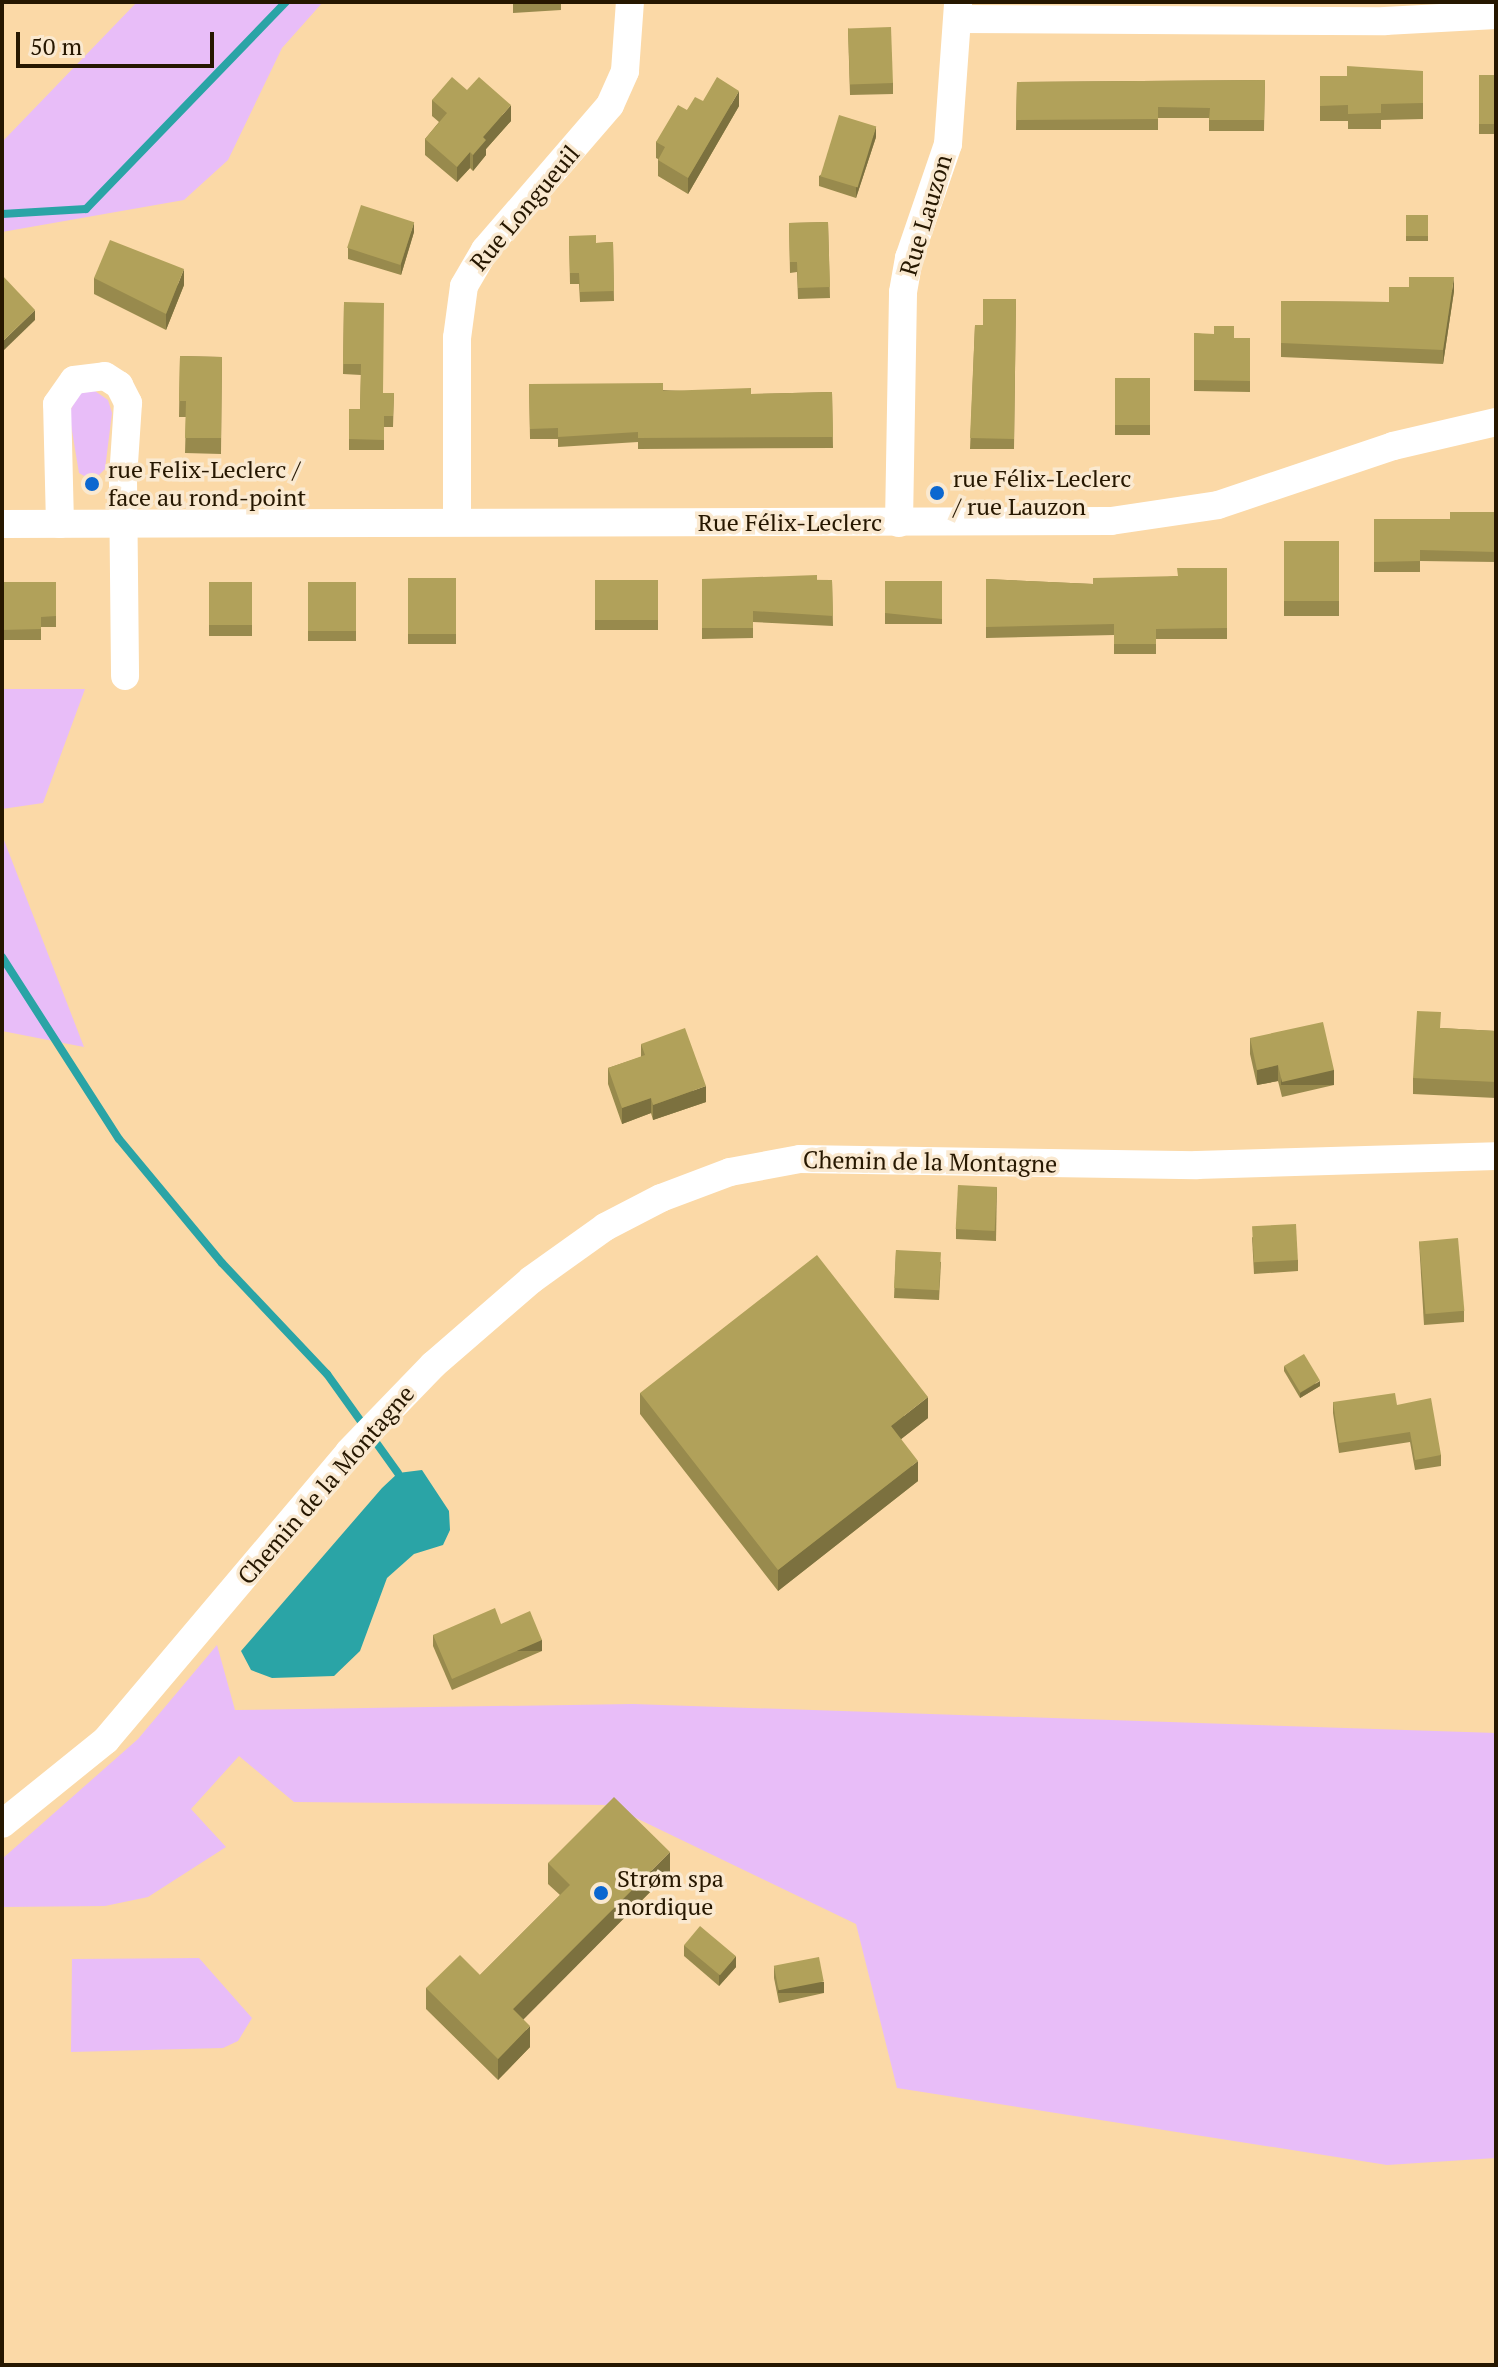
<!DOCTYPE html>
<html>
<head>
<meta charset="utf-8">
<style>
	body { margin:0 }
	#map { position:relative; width:1498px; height:2367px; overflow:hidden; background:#fbd9a7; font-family:"PT Serif",serif }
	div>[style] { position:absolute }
	.green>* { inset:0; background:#e8bdf8 }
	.water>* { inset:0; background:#2aa4a6 }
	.stream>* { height:8px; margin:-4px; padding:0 4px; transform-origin:4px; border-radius:4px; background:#2aa4a6 }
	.minor>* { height:28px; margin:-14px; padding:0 14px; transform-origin:14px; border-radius:14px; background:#fff }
	.wall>* { inset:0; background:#988a4d; transform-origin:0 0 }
	.shaded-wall>* { inset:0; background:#7c713f; transform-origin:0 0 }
	.building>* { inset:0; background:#b1a15a; transform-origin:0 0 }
	.dots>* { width:22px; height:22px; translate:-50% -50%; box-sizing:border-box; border:4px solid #fae9d0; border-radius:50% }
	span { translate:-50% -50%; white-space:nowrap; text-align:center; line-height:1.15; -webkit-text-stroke:7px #fae9d0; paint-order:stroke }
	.street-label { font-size:24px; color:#261700 }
	.poi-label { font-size:24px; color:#261700 }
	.left { translate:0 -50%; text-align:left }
	.frame { position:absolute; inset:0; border:4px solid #261700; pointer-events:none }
	.scale { position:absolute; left:16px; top:32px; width:198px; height:36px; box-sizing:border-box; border:4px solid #261700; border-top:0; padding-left:10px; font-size:24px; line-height:28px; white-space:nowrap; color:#261700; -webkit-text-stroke:6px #fae9d0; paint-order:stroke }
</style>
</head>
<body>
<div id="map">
	<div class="green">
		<i style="clip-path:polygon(137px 2px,323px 2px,282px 48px,228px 160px,184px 200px,2px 232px,2px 142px)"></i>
		<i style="clip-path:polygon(95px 391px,108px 400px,112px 413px,105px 469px,93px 481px,79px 473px,69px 413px,79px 393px)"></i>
		<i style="clip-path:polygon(2px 689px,85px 689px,43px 803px,2px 809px)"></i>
		<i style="clip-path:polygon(2px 835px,84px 1047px,2px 1031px)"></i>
		<i style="clip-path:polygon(217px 1645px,235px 1710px,633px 1704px,1496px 1733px,1496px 2158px,1387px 2165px,897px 2088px,856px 1924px,609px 1805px,294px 1802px,239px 1756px,191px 1809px,226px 1847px,148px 1897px,105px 1906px,2px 1907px,2px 1859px,138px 1739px)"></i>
		<i style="clip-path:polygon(199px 1958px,252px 2018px,238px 2041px,223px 2048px,71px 2052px,72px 1959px)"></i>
	</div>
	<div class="water">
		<i style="clip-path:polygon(422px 1470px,449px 1511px,450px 1530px,443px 1545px,414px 1554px,387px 1578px,360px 1651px,334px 1676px,272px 1678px,251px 1670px,241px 1651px,382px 1488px,398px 1473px)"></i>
	</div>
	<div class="stream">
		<i style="left:2px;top:214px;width:84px;rotate:-3.4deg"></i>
		<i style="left:86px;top:209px;width:288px;rotate:-46deg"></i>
		<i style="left:2px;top:957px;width:216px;rotate:57.3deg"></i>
		<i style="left:119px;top:1139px;width:161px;rotate:50.3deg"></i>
		<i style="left:222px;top:1263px;width:153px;rotate:46.6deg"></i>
		<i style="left:327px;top:1374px;width:122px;rotate:54.4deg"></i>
	</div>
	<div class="minor">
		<i style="left:958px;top:19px;width:427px;rotate:0.3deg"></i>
		<i style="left:1385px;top:21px;width:111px;rotate:-3.1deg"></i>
		<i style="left:457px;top:522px;width:184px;rotate:-90deg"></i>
		<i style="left:457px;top:338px;width:52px;rotate:-82.3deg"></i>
		<i style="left:464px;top:286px;width:42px;rotate:-59.7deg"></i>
		<i style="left:485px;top:250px;width:191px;rotate:-49.2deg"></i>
		<i style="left:610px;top:105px;width:37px;rotate:-66deg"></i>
		<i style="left:625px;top:71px;width:69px;rotate:-85.9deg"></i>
		<i style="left:899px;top:523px;width:231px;rotate:-89deg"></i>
		<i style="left:903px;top:292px;width:35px;rotate:-80deg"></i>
		<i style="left:909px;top:258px;width:120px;rotate:-71.1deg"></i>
		<i style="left:948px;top:144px;width:141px;rotate:-85.9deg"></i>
		<i style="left:2px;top:524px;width:1109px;rotate:-0.15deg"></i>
		<i style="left:1111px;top:521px;width:108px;rotate:-8.5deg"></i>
		<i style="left:1218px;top:505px;width:185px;rotate:-18.6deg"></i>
		<i style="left:1393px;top:446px;width:106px;rotate:-13.1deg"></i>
		<i style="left:60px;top:524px;width:120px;rotate:-91.4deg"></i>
		<i style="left:57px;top:404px;width:29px;rotate:-55deg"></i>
		<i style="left:74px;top:380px;width:31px;rotate:-7deg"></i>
		<i style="left:105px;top:376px;width:17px;rotate:33deg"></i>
		<i style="left:119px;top:385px;width:20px;rotate:63deg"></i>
		<i style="left:128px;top:403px;width:76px;rotate:93.8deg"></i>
		<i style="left:123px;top:479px;width:197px;rotate:89.4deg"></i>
		<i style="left:2px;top:1824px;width:134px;rotate:-38.9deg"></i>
		<i style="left:106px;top:1740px;width:377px;rotate:-49.8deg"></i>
		<i style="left:349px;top:1452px;width:121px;rotate:-46deg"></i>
		<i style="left:433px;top:1365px;width:130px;rotate:-40.9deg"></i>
		<i style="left:531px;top:1280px;width:91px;rotate:-35.6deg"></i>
		<i style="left:605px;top:1227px;width:63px;rotate:-27.4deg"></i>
		<i style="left:661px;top:1198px;width:74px;rotate:-20.6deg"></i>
		<i style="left:730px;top:1172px;width:71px;rotate:-10.5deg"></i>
		<i style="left:800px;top:1159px;width:397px;rotate:0.9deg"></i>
		<i style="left:1197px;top:1165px;width:299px;rotate:-1.7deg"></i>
	</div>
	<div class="wall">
		<i style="clip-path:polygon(513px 2px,561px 2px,561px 10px,513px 13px)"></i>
		<i style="clip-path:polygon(848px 28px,893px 83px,893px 94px,850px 95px)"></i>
		<i style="clip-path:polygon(1423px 71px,1423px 119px,1381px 120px,1381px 129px,1348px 129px,1348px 121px,1320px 121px,1320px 76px,1347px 76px)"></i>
		<i style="left:1479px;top:75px;width:17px;height:59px"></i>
		<i style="clip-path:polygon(1265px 80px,1264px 131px,1209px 131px,1209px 118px,1158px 118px,1158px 130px,1016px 130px,1017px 82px)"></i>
		<i style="clip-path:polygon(467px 90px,511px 121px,486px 149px,486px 155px,473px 171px,470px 168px,457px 182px,425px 155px,425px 139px,439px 122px,432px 116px,432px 100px)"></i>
		<i style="clip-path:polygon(703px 101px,739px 106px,688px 194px,658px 176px,658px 159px,656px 158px,656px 142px,687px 110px)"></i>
		<i style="clip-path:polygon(876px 137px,856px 198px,819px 186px,819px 176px)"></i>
		<i style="left:1406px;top:215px;width:22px;height:26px"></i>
		<i style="clip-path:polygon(828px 222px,830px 298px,798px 299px,797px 272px,790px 273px,789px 223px)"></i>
		<i style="clip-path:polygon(414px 232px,401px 275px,348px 259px,348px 248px)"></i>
		<i style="clip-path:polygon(569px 236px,596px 243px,613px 242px,614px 301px,580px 302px,579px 284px,570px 284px)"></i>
		<i style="clip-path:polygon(94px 278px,184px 285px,166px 330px,94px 294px)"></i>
		<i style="clip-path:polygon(1454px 291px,1443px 364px,1281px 357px,1281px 301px,1389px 302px)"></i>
		<i style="clip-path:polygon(1016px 299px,1014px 449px,970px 449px,975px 325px,983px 325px)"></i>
		<i style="clip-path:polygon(344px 302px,383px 393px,394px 393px,393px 427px,384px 427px,384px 450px,349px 450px,349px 409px,360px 409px,361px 375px,343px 374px)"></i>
		<i style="clip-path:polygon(1194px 333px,1234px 338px,1250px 338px,1250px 392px,1194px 391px)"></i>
		<i style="clip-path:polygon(180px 356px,222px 357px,221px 454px,185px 453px,186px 417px,179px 417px)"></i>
		<i style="left:1115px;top:378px;width:35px;height:57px"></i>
		<i style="clip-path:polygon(529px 384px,751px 394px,832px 392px,833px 448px,638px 449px,638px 442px,558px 447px,558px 439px,530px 439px)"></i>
		<i style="clip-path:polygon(1496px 512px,1496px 562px,1420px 561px,1420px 572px,1374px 572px,1374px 519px,1450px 519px)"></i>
		<i style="left:1284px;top:541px;width:55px;height:75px"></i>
		<i style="clip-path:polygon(1227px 568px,1227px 639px,1156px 639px,1156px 654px,1114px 654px,1114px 635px,986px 638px,986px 579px,1093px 584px,1178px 576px)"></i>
		<i style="left:456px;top:578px;width:66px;height:48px;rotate:90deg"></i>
		<i style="clip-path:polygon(702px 579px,832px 580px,833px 626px,753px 622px,753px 638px,702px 639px)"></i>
		<i style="left:658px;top:580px;width:50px;height:63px;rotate:90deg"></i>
		<i style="left:885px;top:581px;width:57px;height:43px"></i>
		<i style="clip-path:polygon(2px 582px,56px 582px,56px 627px,41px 627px,41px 640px,2px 640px)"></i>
		<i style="left:252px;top:582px;width:54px;height:43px;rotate:90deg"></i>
		<i style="left:308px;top:582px;width:48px;height:59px"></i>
		<i style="clip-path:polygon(1494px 778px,1496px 778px,1496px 798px,1494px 794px)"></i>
		<i style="clip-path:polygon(1441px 1028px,1496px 1031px,1496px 1098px,1413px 1094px,1413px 1078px)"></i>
		<i style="clip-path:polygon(1250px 1038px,1334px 1085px,1282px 1097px,1278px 1081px,1257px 1085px,1250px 1054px)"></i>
		<i style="clip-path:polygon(641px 1044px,706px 1102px,653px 1120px,651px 1113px,622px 1124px,608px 1084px,608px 1068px,641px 1057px)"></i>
		<i style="clip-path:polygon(997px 1187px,996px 1241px,956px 1239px,956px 1229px)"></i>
		<i style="clip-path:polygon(1252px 1237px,1298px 1260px,1298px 1271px,1254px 1274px)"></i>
		<i style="clip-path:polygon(1419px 1241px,1464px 1311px,1464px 1322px,1424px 1325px)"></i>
		<i style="clip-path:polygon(896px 1250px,941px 1262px,939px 1300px,894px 1298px)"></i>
		<i style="clip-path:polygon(1284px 1366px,1320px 1386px,1300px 1398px,1284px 1371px)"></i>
		<i style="clip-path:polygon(640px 1393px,928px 1418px,901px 1439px,918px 1481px,778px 1591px,640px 1414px)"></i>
		<i style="clip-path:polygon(1333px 1402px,1397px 1405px,1441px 1455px,1441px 1466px,1415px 1470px,1410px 1442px,1339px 1453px,1333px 1413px)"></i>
		<i style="clip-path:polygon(501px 1624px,542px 1651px,452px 1690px,433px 1646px,433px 1635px)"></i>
		<i style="clip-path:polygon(548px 1863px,670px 1872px,523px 2019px,530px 2047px,498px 2080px,426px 2009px,426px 1988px,480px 1975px,560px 1895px,548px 1884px)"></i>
		<i style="clip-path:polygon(684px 1945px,736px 1967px,719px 1986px,684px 1956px)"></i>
		<i style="clip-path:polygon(774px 1967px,824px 1993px,779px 2003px,774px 1978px)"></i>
	</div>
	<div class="shaded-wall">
		<i style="clip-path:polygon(739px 91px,739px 106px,688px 194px,688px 178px)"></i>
		<i style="clip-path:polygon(511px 105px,511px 121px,486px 149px,486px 155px,473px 171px,473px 155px,483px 137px)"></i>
		<i style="clip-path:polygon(876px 126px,876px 137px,856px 198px,856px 187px)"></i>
		<i style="clip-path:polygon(470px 152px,470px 168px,457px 182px,457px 167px)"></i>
		<i style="clip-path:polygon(414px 222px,414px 232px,401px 275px,401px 264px)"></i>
		<i style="clip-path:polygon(184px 269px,184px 285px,166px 330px,166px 314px)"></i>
		<i style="clip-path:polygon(1454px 277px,1454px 291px,1443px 364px,1443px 350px)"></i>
		<i style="clip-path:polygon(35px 310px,35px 320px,2px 352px,2px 342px)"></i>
		<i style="clip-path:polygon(1278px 1065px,1278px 1081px,1257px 1085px,1257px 1070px)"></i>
		<i style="left:1334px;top:1070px;width:15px;height:53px;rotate:90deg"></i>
		<i style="clip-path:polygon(706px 1086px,706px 1102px,653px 1120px,653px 1105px)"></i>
		<i style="clip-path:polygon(651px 1098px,651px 1113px,622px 1124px,622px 1108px)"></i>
		<i style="clip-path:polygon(1320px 1381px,1320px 1386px,1300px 1398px,1300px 1393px)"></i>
		<i style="clip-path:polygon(928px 1397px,928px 1418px,891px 1447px,891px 1426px)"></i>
		<i style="clip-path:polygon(918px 1461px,918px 1481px,778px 1591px,778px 1570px)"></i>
		<i style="left:542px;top:1640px;width:11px;height:98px;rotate:90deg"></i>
		<i style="clip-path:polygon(670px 1852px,670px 1872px,513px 2030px,513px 2009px)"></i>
		<i style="clip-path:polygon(736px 1956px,736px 1967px,719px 1986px,719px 1975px)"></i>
		<i style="left:824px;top:1982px;width:11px;height:46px;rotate:90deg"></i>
		<i style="clip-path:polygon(530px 2026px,530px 2047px,498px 2080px,498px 2059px)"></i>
	</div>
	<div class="building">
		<i style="left:891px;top:27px;width:56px;height:43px;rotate:88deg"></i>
		<i style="clip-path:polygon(1347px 66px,1423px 71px,1423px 103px,1381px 104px,1381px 113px,1348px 114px,1348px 105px,1320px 106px,1320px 76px,1347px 76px)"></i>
		<i style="left:1479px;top:75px;width:17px;height:49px"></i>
		<i style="clip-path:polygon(452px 77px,467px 90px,479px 77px,511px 105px,483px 137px,486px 140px,473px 155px,470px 152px,457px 167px,425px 139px,447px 113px,432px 100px)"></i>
		<i style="clip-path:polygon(717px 77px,739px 91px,688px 178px,658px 160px,665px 147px,656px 142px,678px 105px,687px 110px,695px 97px,703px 101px)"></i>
		<i style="clip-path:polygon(1265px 80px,1264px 120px,1209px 120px,1210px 108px,1158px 107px,1158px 119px,1016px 120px,1017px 82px)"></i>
		<i style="left:839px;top:115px;width:39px;height:64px;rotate:17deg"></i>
		<i style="left:361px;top:205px;width:56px;height:45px;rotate:18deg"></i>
		<i style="left:1406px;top:215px;width:22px;height:21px"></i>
		<i style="clip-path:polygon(828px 222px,830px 287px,798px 288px,797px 262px,790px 262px,789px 223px)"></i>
		<i style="clip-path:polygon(596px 235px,596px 243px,613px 242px,614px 291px,580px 292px,579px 273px,570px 273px,569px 236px)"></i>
		<i style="clip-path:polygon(110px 240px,184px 269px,166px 314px,94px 278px)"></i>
		<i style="clip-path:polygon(2px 275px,35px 310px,2px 342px)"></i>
		<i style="clip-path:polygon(1409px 277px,1454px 277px,1443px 350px,1281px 343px,1281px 301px,1389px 302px,1389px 287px,1409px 287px)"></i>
		<i style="clip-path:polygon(983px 299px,1016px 299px,1014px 439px,970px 438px,975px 325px,983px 325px)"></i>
		<i style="clip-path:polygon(344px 302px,384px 303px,383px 393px,394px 393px,393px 416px,384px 416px,384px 440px,349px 439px,349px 409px,360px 409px,361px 364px,343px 364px)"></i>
		<i style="clip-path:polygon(1214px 326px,1234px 326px,1234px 338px,1250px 338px,1250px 381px,1194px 380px,1194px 333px,1214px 334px)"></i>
		<i style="clip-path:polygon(180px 356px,222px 357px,221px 438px,185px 438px,186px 401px,179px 401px)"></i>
		<i style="left:1115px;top:378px;width:35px;height:47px"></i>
		<i style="clip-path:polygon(663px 383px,663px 391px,751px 388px,751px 394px,832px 392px,833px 437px,638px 438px,638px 432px,558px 437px,558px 428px,530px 429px,529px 384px)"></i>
		<i style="clip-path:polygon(1450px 512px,1496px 512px,1496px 552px,1420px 550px,1420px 561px,1374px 562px,1374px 519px,1450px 519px)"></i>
		<i style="left:1284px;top:541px;width:55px;height:60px"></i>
		<i style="clip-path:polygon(1177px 568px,1227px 568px,1227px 628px,1156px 629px,1156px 644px,1114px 644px,1114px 624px,986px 627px,986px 579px,1093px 584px,1093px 578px,1178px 576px)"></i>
		<i style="clip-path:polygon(817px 575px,817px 580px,832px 580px,833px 616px,753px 611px,753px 628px,702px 628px,702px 579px)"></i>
		<i style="left:456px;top:578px;width:56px;height:48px;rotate:90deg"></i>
		<i style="left:658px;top:580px;width:40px;height:63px;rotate:90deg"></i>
		<i style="clip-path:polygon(885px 581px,942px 581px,942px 619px,885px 613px)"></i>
		<i style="clip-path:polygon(2px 582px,56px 582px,56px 616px,41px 617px,41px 629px,2px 630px)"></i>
		<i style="left:252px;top:582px;width:43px;height:43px;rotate:90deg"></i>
		<i style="left:308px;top:582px;width:48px;height:49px"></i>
		<i style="clip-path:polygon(1417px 1011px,1441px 1012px,1440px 1028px,1496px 1031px,1496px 1082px,1413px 1078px)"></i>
		<i style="clip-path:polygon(1323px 1022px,1334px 1070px,1282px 1082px,1278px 1065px,1257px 1070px,1250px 1038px)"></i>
		<i style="clip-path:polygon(685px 1028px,706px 1086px,653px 1105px,651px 1098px,622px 1108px,608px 1068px,645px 1055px,641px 1044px)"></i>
		<i style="left:958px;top:1185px;width:39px;height:44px;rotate:3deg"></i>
		<i style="left:1296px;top:1224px;width:36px;height:44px;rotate:87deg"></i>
		<i style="left:1458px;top:1238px;width:73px;height:39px;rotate:85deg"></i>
		<i style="left:896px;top:1250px;width:45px;height:38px;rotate:3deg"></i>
		<i style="clip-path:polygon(817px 1255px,928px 1397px,891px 1426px,918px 1461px,778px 1570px,640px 1393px)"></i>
		<i style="left:1304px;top:1354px;width:31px;height:23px;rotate:59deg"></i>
		<i style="clip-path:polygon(1395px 1393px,1397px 1405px,1431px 1398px,1441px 1455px,1415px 1460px,1410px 1432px,1339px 1443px,1333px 1402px)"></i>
		<i style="clip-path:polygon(495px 1608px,501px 1624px,530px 1611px,542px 1640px,452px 1679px,433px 1635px)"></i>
		<i style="clip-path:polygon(614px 1797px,670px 1852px,513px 2009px,530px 2026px,498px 2059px,426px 1988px,460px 1955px,480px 1975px,570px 1885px,548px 1863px)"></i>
		<i style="left:700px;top:1926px;width:47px;height:25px;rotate:40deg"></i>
		<i style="left:819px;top:1957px;width:25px;height:46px;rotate:79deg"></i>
	</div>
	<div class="dots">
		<i style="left:92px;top:484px;background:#0b67d0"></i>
		<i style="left:937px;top:493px;background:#0b67d0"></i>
		<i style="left:601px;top:1893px;background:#0b67d0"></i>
	</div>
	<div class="street-label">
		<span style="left:525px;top:208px;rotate:-50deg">Rue Longueuil</span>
		<span style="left:926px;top:215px;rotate:-73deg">Rue Lauzon</span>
		<span style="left:790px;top:523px">Rue Félix-Leclerc</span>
		<span style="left:930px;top:1162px;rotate:1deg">Chemin de la Montagne</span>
		<span style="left:326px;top:1485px;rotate:-49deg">Chemin de la Montagne</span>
	</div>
	<div class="poi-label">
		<span class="left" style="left:108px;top:484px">rue Felix-Leclerc /<br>face au rond-point</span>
		<span class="left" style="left:953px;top:493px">rue Félix-Leclerc<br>/ rue Lauzon</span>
		<span class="left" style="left:617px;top:1893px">Strøm spa<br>nordique</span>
	</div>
	<div class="frame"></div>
	<div class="scale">50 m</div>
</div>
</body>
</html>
